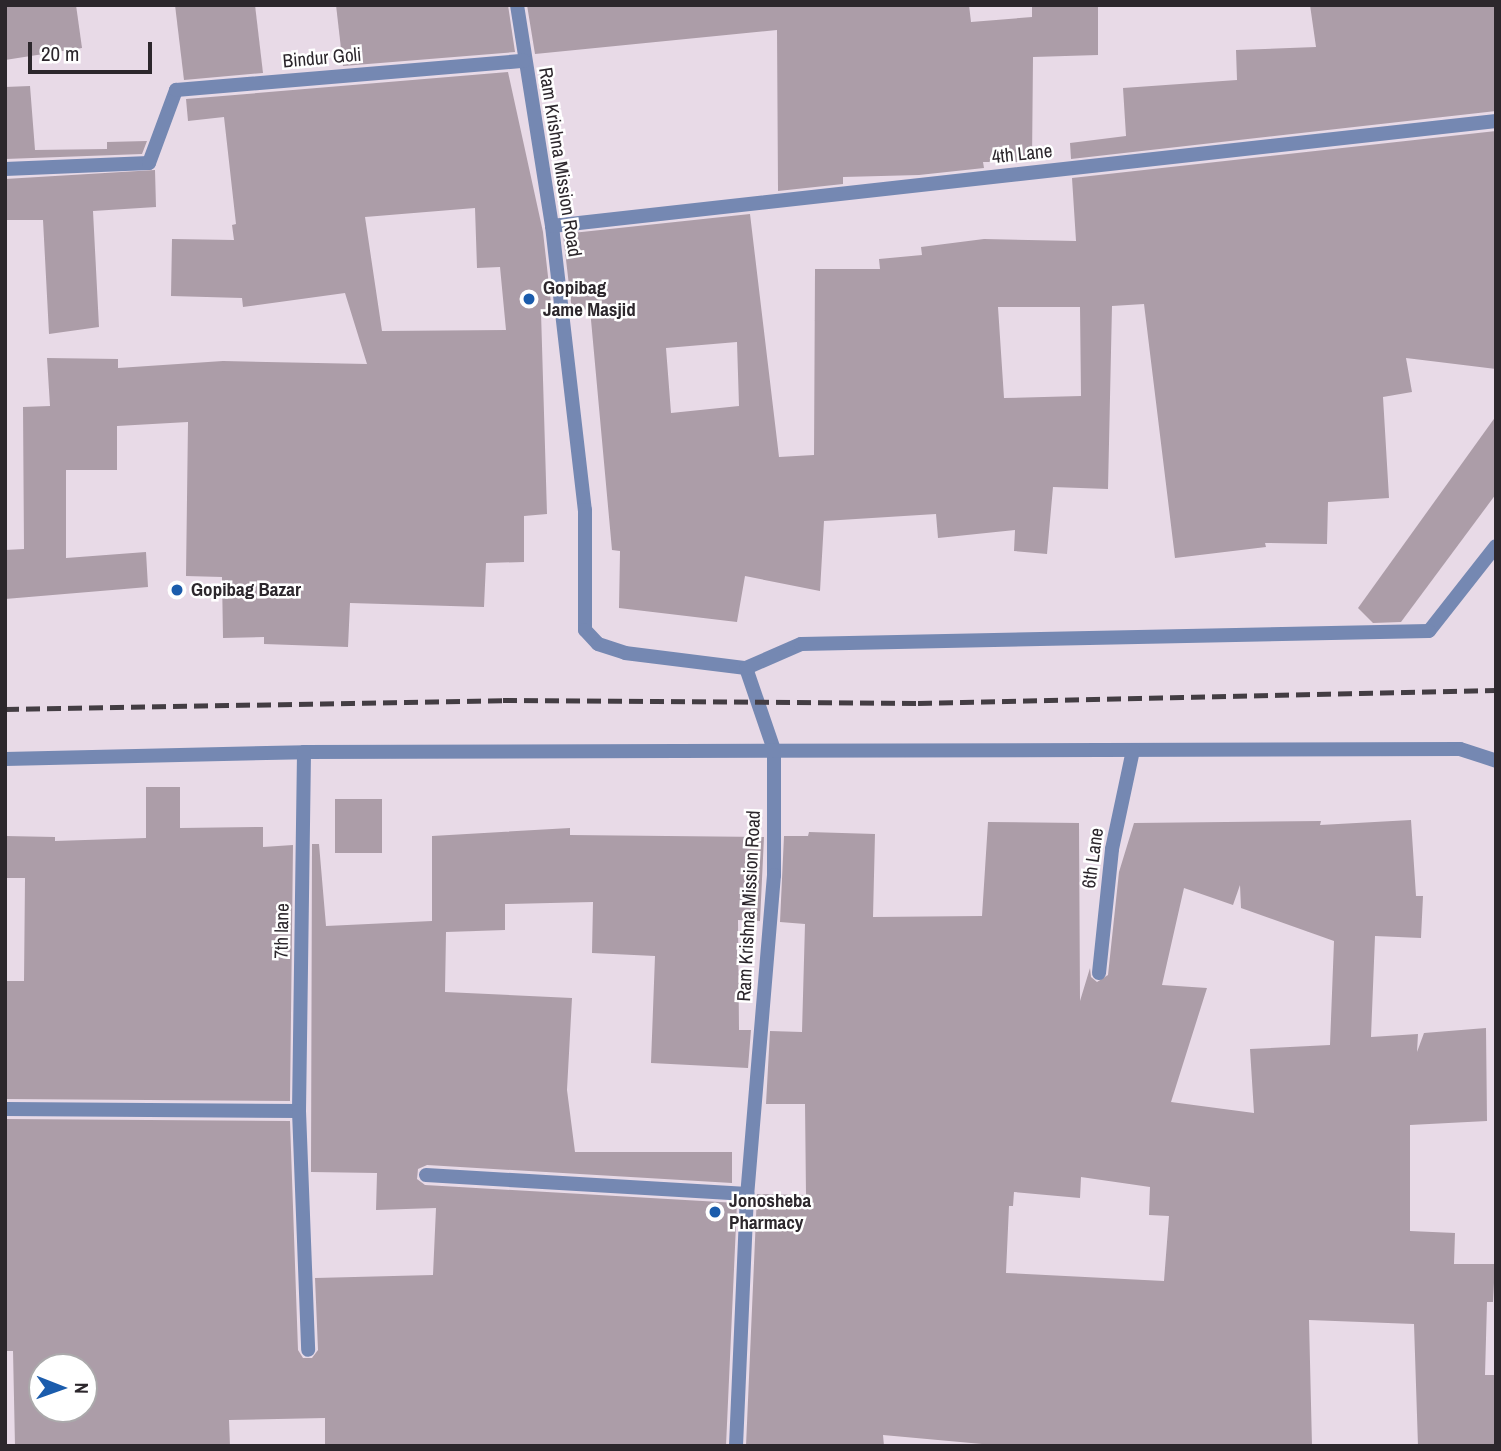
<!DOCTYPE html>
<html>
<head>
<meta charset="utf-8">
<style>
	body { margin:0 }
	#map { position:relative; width:1501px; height:1451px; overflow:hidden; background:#e8dae7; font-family:"Archivo Narrow",sans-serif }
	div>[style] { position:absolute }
	.building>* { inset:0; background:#ac9da8; transform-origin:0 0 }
	.lane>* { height:14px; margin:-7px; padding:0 7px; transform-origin:7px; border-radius:7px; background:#7588b2 }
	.street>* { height:14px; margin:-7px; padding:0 7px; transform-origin:7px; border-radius:7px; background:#7588b2 }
	.rail>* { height:5px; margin-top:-2.5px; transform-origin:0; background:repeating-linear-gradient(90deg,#433d43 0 14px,transparent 0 21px) }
	.dots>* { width:19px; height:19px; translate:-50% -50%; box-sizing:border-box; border:4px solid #fff; border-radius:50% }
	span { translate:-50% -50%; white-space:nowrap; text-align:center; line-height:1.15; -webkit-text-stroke:5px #fff; paint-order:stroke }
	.street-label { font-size:19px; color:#2c272c }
	.poi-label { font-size:19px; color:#2c272c; font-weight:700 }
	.left { translate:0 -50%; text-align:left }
	.frame { position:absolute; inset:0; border:7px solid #2c272c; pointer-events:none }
	.north { position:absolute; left:28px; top:1353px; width:70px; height:70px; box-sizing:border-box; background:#fff; border:2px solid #aba9ab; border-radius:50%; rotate:91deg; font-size:19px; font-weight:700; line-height:28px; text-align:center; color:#2c272c }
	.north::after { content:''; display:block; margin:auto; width:24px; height:32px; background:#1b5cac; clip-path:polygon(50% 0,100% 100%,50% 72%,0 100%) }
	.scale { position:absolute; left:28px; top:42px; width:124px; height:32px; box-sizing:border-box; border:4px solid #2c272c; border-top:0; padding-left:9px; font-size:21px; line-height:24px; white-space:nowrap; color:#2c272c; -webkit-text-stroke:5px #fff; paint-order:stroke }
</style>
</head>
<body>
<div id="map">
	<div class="building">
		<i style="clip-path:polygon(5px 5px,76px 5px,82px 48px,5px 60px)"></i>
		<i style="clip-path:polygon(175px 5px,255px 5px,263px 73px,184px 80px)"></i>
		<i style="clip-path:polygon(336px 5px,508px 5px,515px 52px,343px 66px)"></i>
		<i style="clip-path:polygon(527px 5px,969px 5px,971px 22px,1032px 17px,1032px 7px,1098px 5px,1098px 55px,1033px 57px,1032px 162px,983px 162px,984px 168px,919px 175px,843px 177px,843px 184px,778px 191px,777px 30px,535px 54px)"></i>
		<i style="clip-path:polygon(1310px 5px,1496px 5px,1496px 111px,1071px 159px,1070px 143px,1126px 136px,1123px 88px,1237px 80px,1236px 50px,1316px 47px)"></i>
		<i style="clip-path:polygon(evenodd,508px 72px,543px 232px,552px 312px,541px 312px,547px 514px,524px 516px,524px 562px,486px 563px,484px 607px,350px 603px,348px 647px,264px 644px,264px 637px,223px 638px,222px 577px,186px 576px,188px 422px,117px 426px,117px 470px,66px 470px,66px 558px,146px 552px,148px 587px,5px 599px,5px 550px,24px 549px,23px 407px,50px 406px,47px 358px,118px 359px,118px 368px,223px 361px,367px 364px,345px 293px,243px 307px,242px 298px,171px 296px,172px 239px,234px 240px,232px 225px,236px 224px,224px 117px,188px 121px,186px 99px,508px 72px,475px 208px,477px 268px,500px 267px,506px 330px,382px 331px,365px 217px,475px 208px)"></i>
		<i style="clip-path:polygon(30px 86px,35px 150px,107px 149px,107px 142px,147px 141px,142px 154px,5px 159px,5px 87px)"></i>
		<i style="clip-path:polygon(evenodd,1496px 131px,1496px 369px,1406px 358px,1412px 392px,1383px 397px,1389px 498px,1328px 502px,1327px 544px,1265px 543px,1266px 547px,1175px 558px,1144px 304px,1112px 306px,1108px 489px,1053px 487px,1047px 554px,1014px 551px,1015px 530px,938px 538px,936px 514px,824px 521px,820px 591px,745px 576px,737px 622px,619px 608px,620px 551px,612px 550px,590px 309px,572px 311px,563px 234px,750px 214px,779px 457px,814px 455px,815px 269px,880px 269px,879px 259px,922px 255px,921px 247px,984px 239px,1076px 241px,1072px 178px,1496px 131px,998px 307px,1080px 307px,1081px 396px,1004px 398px,998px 307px,1496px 131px,737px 342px,739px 406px,671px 413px,666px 348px,737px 342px)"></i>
		<i style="clip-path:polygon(155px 170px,156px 207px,93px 211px,99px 327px,49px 334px,43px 220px,5px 220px,5px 179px)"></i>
		<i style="clip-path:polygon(1496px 416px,1496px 494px,1401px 622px,1373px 623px,1358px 608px)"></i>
		<i style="clip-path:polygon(146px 787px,180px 787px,180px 828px,263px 827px,263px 847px,293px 845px,290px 1101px,5px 1099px,6px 981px,24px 981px,25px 878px,5px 878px,5px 836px,55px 837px,55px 841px,146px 838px)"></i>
		<i style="left:335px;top:799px;width:47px;height:54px"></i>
		<i style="clip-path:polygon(evenodd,1411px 820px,1416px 896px,1423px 896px,1421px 938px,1375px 936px,1371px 1037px,1418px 1034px,1417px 1052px,1424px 1033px,1486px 1028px,1487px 1121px,1410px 1125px,1410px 1231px,1455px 1233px,1454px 1264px,1495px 1264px,1493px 1302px,1487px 1302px,1485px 1375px,1496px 1375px,1496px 1446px,1418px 1446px,1414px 1324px,1309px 1320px,1312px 1446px,1004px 1446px,883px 1435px,884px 1446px,746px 1446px,757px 1194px,806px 1195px,805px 1104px,766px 1104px,770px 1031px,802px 1032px,805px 924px,780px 922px,784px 836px,808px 836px,809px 832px,875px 834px,873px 917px,982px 916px,988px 822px,1079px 823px,1080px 1001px,1090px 968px,1091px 977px,1097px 982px,1108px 975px,1119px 872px,1134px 823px,1321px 821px,1320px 825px,1411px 820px,1240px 885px,1241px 908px,1334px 941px,1330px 1045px,1250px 1049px,1254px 1113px,1171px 1102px,1207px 988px,1162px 985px,1184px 888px,1233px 905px,1240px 885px,1411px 820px,1081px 1177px,1150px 1187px,1149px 1215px,1169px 1216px,1164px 1281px,1006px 1273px,1009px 1206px,1013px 1206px,1014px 1192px,1080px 1198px,1081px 1177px)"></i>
		<i style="clip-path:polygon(evenodd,570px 828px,570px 835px,764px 837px,760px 921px,738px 920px,739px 1030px,751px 1030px,748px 1068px,651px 1063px,655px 956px,592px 953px,593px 902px,505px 904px,505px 930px,446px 932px,445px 992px,572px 998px,567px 1090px,575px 1152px,732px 1152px,732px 1183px,427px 1165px,418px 1169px,417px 1179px,425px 1185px,737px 1203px,726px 1446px,325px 1446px,325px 1418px,229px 1420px,230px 1446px,15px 1446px,13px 1351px,5px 1351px,5px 1119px,290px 1121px,298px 1350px,303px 1358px,312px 1358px,318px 1350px,315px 1278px,433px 1275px,436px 1208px,376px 1210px,377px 1173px,311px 1172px,312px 844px,319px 844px,326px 926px,432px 921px,432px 836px,570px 828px,42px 1367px,84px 1367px,84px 1409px,42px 1409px,42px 1367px)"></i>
	</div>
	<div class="lane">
		<i style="left:1429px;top:631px;width:108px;rotate:-51.8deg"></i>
	</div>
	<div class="street">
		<i style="left:517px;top:5px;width:224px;rotate:81deg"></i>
		<i style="left:552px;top:226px;width:286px;rotate:83.4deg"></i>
		<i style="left:585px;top:510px;width:120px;rotate:90deg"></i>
		<i style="left:585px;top:630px;width:19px;rotate:47deg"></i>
		<i style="left:598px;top:644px;width:28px;rotate:18deg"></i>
		<i style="left:625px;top:653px;width:122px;rotate:7.1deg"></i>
		<i style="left:746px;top:668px;width:87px;rotate:71.1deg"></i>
		<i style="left:774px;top:750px;width:125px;rotate:90deg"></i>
		<i style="left:774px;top:875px;width:320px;rotate:94.8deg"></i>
		<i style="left:747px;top:1194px;width:252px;rotate:92.5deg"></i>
		<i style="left:5px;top:169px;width:144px;rotate:-2.4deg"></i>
		<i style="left:149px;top:163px;width:78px;rotate:-69.7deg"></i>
		<i style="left:176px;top:90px;width:349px;rotate:-4.8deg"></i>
		<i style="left:552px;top:226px;width:950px;rotate:-6.35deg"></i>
		<i style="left:746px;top:668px;width:60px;rotate:-23.6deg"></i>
		<i style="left:801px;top:644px;width:628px;rotate:-1.19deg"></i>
		<i style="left:5px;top:759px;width:299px;rotate:-1.3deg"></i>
		<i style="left:304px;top:752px;width:1156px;rotate:-0.15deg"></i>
		<i style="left:1460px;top:749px;width:38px;rotate:18deg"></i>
		<i style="left:1099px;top:973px;width:125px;rotate:-84deg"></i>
		<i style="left:1112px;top:849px;width:101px;rotate:-78deg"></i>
		<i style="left:5px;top:1109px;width:294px;rotate:0.4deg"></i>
		<i style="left:299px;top:1111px;width:359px;rotate:-89.2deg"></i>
		<i style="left:299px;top:1111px;width:239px;rotate:87.8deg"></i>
		<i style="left:426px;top:1175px;width:322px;rotate:3.4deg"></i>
	</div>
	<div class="rail">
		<i style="left:5px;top:709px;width:498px;rotate:-1deg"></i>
		<i style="left:503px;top:700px;width:415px;rotate:0.4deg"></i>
		<i style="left:918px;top:703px;width:578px;rotate:-1.29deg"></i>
	</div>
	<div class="dots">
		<i style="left:529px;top:299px;background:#1b5cac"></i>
		<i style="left:177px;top:590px;background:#1b5cac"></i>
		<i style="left:715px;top:1212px;background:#1b5cac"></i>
	</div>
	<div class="street-label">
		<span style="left:322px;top:58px;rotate:-5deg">Bindur Goli</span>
		<span style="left:1022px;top:154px;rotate:-6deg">4th Lane</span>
		<span style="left:560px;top:162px;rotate:81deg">Ram Krishna Mission Road</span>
		<span style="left:1093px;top:858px;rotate:-82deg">6th Lane</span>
		<span style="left:749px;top:906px;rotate:-87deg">Ram Krishna Mission Road</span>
		<span style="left:282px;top:931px;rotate:-89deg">7th lane</span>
	</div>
	<div class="poi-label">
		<span class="left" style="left:543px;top:299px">Gopibag<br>Jame Masjid</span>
		<span class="left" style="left:191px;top:590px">Gopibag Bazar</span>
		<span class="left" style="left:729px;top:1212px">Jonosheba<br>Pharmacy</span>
	</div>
	<div class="frame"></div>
	<div class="north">N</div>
	<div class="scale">20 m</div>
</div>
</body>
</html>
